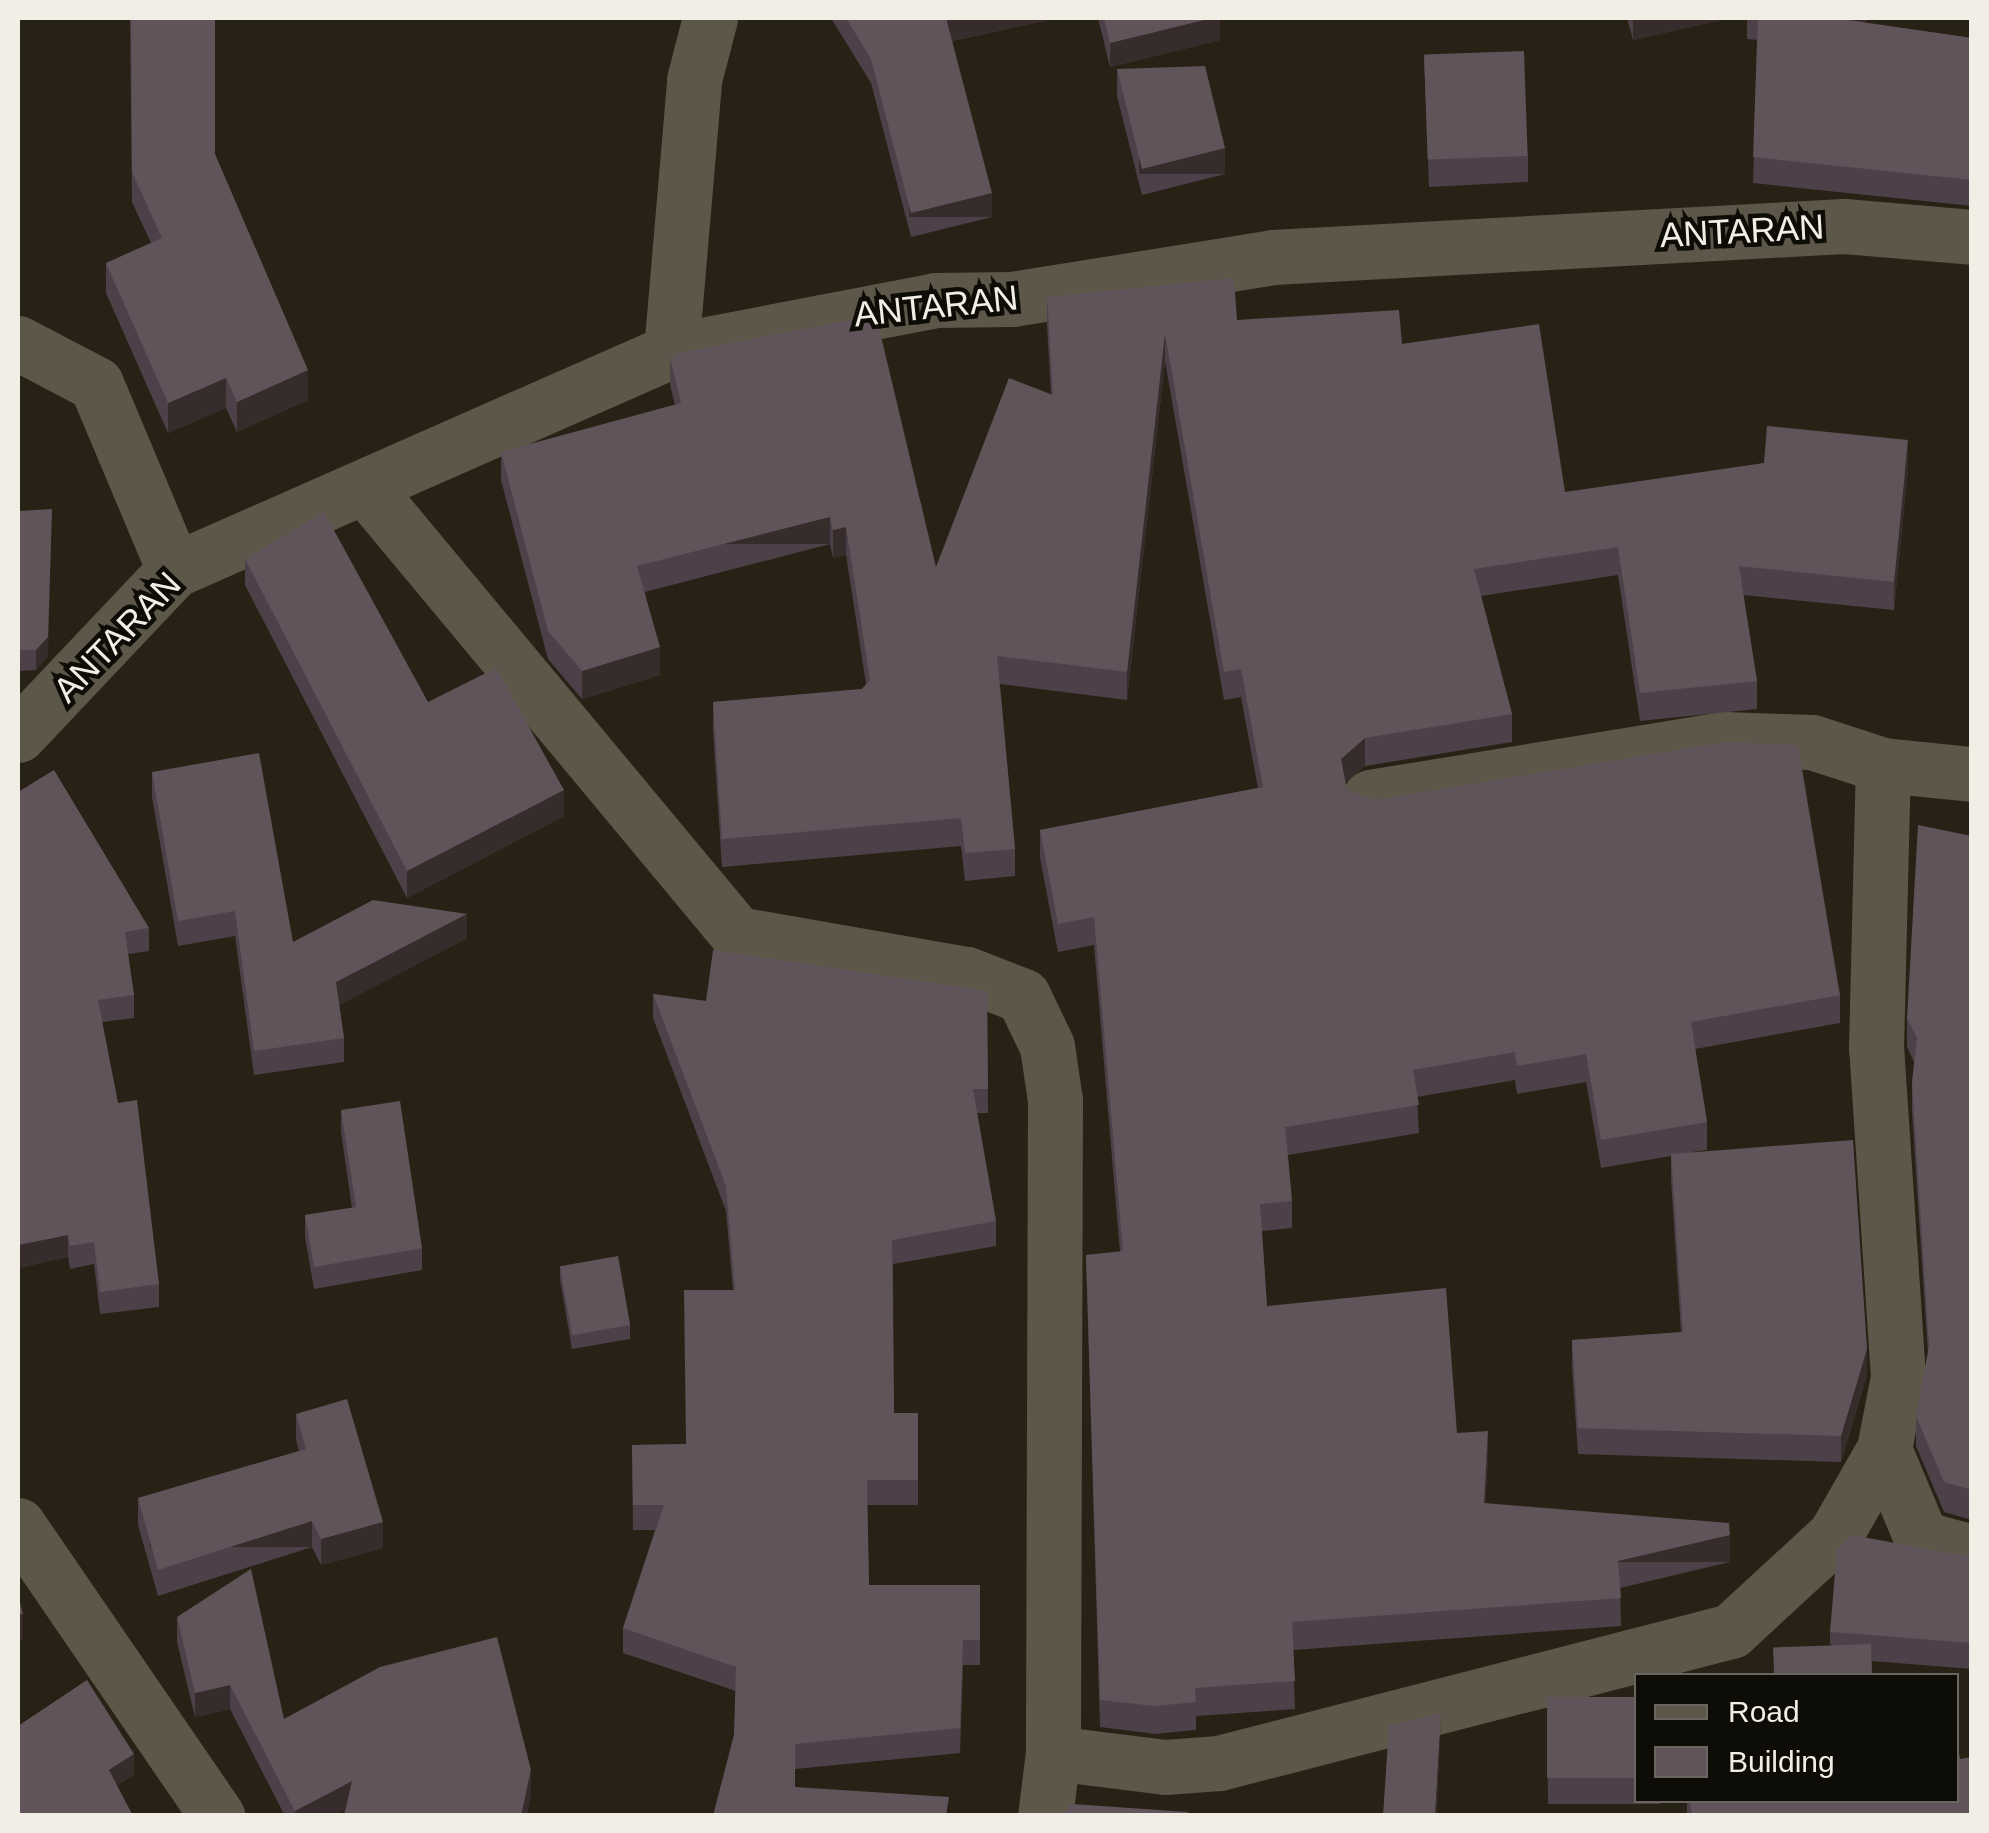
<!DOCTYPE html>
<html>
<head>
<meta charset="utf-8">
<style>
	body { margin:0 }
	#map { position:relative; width:1989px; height:1833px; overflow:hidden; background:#272215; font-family:Helvetica,sans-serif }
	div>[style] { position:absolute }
	.minor>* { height:55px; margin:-27.5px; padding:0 27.5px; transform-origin:27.5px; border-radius:27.5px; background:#5c5748 }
	.wall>* { inset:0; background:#4e4048; transform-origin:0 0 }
	.shaded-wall>* { inset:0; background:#372c2c; transform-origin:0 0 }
	.building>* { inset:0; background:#605359; transform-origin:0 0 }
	span { translate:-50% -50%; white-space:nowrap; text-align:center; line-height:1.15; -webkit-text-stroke:9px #0e0c06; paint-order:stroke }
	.street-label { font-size:35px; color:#f1eee5 }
	.frame { position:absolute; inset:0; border:20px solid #f1eee5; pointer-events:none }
	.legend { position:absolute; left:1634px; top:1673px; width:325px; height:130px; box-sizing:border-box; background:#0e0c06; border:2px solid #69665f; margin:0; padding:12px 18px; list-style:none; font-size:30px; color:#f1eee5 }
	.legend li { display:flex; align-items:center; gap:20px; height:50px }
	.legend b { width:50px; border:2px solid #69665f }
</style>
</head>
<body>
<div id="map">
	<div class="minor">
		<i style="left:18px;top:343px;width:88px;rotate:27.7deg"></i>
		<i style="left:96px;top:384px;width:202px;rotate:67.2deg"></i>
		<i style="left:671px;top:351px;width:272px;rotate:-85.1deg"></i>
		<i style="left:694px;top:80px;width:64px;rotate:-75.5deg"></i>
		<i style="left:365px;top:487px;width:582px;rotate:50.23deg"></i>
		<i style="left:737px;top:934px;width:233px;rotate:9.9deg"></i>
		<i style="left:967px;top:974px;width:60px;rotate:21.4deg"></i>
		<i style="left:1023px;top:996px;width:55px;rotate:64.4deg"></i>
		<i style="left:1047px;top:1046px;width:55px;rotate:81.6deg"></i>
		<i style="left:1055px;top:1100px;width:653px;rotate:90.18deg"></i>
		<i style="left:1053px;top:1753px;width:64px;rotate:97.2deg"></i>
		<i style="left:18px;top:735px;width:227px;rotate:-46.6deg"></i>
		<i style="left:174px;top:570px;width:543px;rotate:-23.78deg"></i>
		<i style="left:671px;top:351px;width:269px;rotate:-10.9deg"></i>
		<i style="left:935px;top:300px;width:77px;rotate:-0.7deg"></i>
		<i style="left:1012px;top:299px;width:264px;rotate:-9.1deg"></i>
		<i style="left:1273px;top:257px;width:572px;rotate:-3.11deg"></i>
		<i style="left:1844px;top:226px;width:128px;rotate:4.9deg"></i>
		<i style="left:1370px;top:797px;width:359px;rotate:-9.3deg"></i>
		<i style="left:1724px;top:739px;width:88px;rotate:2deg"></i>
		<i style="left:1812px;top:742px;width:75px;rotate:17.9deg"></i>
		<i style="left:1884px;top:1449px;width:96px;rotate:67.4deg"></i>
		<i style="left:1921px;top:1538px;width:53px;rotate:15.4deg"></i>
		<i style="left:18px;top:1525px;width:353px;rotate:55.6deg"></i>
		<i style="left:1053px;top:1753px;width:113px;rotate:7.1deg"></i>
		<i style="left:1165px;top:1767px;width:54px;rotate:-4.2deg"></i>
		<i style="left:1219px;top:1763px;width:529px;rotate:-14.46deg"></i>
		<i style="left:1731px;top:1631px;width:142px;rotate:-42.7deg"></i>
		<i style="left:1835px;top:1535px;width:99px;rotate:-60.3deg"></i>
		<i style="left:1884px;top:1449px;width:73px;rotate:-79deg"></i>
		<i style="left:1898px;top:1377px;width:330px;rotate:-93.8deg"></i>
		<i style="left:1876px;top:1048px;width:283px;rotate:-88.6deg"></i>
		<i style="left:1883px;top:765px;width:89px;rotate:5.8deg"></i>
	</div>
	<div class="wall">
		<i style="clip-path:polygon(130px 18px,215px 154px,308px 400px,237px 432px,226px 408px,168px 433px,106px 293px,106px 263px,151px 243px,132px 202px)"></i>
		<i style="clip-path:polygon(831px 18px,1057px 18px,952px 41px,992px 217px,911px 237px,871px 83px)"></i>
		<i style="clip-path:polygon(1098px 18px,1220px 18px,1220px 40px,1110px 67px)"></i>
		<i style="clip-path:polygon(1627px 18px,1730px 18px,1633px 40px)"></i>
		<i style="clip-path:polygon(1747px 18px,1869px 18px,1864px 23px,1972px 38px,1972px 206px,1753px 183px,1757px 40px,1747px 39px)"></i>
		<i style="clip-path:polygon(1424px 56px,1528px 156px,1528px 182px,1429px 187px)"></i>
		<i style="clip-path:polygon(1117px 69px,1225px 174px,1142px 195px,1117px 96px)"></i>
		<i style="clip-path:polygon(1047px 297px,1237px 320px,1402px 344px,1565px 492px,1908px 468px,1894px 610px,1743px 595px,1757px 681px,1757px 709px,1640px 721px,1618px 575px,1481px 596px,1512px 714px,1512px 742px,1365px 766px,1345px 783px,1347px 790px,1840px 995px,1840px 1023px,1695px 1049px,1707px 1122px,1707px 1150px,1692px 1152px,1867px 1375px,1841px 1462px,1578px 1454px,1572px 1367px,1572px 1340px,1681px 1332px,1671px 1180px,1671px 1156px,1601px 1168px,1586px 1082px,1517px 1094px,1515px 1080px,1417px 1097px,1419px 1133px,1288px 1155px,1292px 1201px,1292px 1228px,1262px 1231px,1267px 1306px,1457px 1433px,1488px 1459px,1485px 1503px,1730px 1562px,1620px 1588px,1621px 1626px,1293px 1650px,1295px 1709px,1196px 1716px,1196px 1730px,1155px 1734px,1100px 1727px,1086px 1255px,1120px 1252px,1094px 945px,1058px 952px,1040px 858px,1040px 830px,1258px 788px,1241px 697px,1224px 700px,1165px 361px,1127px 700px,1000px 684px,1015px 849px,1015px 876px,965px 881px,961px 846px,722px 867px,713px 730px,713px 702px,862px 689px,866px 684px,846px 555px,833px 558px,830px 544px,645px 592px,660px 675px,582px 699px,548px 659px,501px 480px,501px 452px,675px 405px,670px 385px,670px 358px,936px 567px,1051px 394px,1047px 325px)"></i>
		<i style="clip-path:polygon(18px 511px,48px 657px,36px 670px,18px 671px)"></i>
		<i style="clip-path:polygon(245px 559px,428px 702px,564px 816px,407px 898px,245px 585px)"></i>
		<i style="clip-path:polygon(152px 772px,293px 942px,467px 938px,339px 1005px,344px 1038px,344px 1062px,254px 1075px,235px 936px,178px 946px,152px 797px)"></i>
		<i style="clip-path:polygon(18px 792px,149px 928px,149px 951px,128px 954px,134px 995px,134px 1018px,102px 1022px,118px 1103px,159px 1284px,159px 1307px,100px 1314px,94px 1264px,70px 1269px,68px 1257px,18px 1268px)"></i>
		<i style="clip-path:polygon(1972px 836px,1972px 1520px,1944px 1512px,1916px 1446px,1916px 1416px,1928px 1354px,1912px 1112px,1912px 1083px,1914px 1062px,1907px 1047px,1907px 1018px)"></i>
		<i style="clip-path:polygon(987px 991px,988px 1113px,977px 1113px,996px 1221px,996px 1246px,893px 1264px,894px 1413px,918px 1413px,918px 1505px,867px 1505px,869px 1585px,980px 1585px,980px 1665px,963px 1665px,960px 1753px,795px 1769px,795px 1787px,949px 1816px,713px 1816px,734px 1735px,736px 1691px,623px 1653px,623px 1628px,655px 1530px,633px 1530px,632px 1445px,686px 1444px,733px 1290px,726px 1211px,653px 1018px,653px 994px,706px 1001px)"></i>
		<i style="clip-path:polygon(341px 1110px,422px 1248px,422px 1270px,314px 1289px,305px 1237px,305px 1215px,352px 1208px,341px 1132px)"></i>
		<i style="clip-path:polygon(560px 1266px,630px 1325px,630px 1339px,572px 1349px,560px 1279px)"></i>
		<i style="clip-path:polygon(296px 1414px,383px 1548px,321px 1565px,312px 1547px,158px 1596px,138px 1525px,138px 1498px,299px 1451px,296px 1440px)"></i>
		<i style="clip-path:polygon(1972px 1553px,1972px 1669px,1872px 1661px,1830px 1644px,1830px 1632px)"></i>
		<i style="clip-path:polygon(177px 1617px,284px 1719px,531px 1794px,527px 1816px,344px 1816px,345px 1809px,334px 1816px,285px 1816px,230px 1709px,195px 1717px,177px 1642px)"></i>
		<i style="clip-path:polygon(1636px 1697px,1636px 1800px,1660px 1800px,1660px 1804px,1548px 1804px,1547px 1698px)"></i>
		<i style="left:1687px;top:1800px;width:269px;height:16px"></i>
	</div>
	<div class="shaded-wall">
		<i style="clip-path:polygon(946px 18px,1057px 18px,946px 42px)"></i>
		<i style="clip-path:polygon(1212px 18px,1220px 18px,1220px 40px,1110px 67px,1110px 43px)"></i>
		<i style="clip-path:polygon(1633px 18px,1730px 18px,1633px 40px)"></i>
		<i style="clip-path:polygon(1843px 18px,1869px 18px,1841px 45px,1841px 19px)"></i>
		<i style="left:1225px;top:148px;width:26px;height:86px;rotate:90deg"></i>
		<i style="left:992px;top:193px;width:24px;height:83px;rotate:90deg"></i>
		<i style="clip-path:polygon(1165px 333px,1165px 361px,1127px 700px,1127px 672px)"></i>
		<i style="clip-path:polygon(308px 370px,308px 400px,237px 432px,237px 402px)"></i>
		<i style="clip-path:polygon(226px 378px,226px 408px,168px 433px,168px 403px)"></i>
		<i style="clip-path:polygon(1908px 440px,1908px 468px,1894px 610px,1894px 582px)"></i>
		<i style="clip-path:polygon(52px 509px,48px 657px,36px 670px,36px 650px)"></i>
		<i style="left:830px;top:517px;width:27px;height:199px;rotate:90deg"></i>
		<i style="clip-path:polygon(846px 527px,846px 555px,833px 558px,833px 530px)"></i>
		<i style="clip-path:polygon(660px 647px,660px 675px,582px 699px,582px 671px)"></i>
		<i style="clip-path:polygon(1365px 738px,1365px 766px,1341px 787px,1341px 759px)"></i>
		<i style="clip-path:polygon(564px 790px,564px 816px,407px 898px,407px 871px)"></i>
		<i style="clip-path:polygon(467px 914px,467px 938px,336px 1007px,336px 982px)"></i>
		<i style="clip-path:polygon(68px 1235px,68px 1257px,18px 1268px,18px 1245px)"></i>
		<i style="clip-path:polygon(1867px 1349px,1867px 1375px,1841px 1462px,1841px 1436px)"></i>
		<i style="clip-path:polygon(1488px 1431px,1488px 1459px,1484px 1531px,1484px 1503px)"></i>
		<i style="left:312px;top:1521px;width:26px;height:162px;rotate:90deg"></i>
		<i style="clip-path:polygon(383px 1522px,383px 1548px,321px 1565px,321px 1539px)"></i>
		<i style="left:1730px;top:1535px;width:27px;height:115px;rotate:90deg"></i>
		<i style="left:23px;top:1614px;width:26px;height:5px;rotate:90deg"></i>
		<i style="clip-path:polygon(230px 1685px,230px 1709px,195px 1717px,195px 1693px)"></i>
		<i style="clip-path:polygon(1441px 1713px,1437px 1816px,1435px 1816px)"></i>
		<i style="clip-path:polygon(134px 1754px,134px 1775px,109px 1791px,109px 1770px)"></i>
		<i style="clip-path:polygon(531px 1770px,531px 1794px,527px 1816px,521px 1816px)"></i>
		<i style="clip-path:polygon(352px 1781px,352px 1806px,334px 1816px,295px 1816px,295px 1811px)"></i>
	</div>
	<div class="building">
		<i style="clip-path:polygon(131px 18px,215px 18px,215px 154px,308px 370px,237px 402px,226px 378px,168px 403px,106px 263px,162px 238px,132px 172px)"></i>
		<i style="clip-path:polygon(846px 18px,948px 18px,946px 18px,992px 193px,911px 213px,871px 59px)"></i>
		<i style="clip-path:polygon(1104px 18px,1212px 18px,1110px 43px)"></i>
		<i style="clip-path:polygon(1758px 18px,1843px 18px,1841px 19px,1972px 38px,1972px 180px,1753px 157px)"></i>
		<i style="left:1524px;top:51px;width:105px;height:100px;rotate:88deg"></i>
		<i style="clip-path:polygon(1205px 66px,1225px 148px,1142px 169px,1117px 69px)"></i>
		<i style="clip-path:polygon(1234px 278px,1237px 320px,1399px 310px,1402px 344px,1539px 324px,1565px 492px,1764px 463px,1767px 426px,1908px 440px,1894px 582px,1739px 566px,1757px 681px,1640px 693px,1618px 547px,1474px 569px,1512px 714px,1365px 738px,1341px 759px,1347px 790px,1375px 800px,1726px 742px,1798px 745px,1840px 995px,1691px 1022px,1707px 1122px,1601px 1140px,1586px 1054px,1517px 1066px,1515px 1052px,1413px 1070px,1419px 1105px,1285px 1127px,1292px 1201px,1260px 1204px,1267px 1306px,1446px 1288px,1457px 1433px,1488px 1431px,1484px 1503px,1729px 1523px,1730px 1535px,1618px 1561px,1621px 1598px,1292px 1622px,1295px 1681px,1195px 1688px,1196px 1702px,1155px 1706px,1100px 1700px,1086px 1255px,1123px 1251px,1094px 917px,1058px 924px,1040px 830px,1263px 787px,1241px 669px,1224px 672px,1165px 333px,1127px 672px,997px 656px,1015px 849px,965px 853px,961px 818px,722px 839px,713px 702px,862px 689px,870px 680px,846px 527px,833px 530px,830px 517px,637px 566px,660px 647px,582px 671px,548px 631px,501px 452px,681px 403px,670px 358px,680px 353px,876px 315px,936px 567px,1009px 378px,1053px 395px,1047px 297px)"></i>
		<i style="clip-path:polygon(52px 509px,48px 637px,36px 650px,18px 650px,18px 511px)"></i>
		<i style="clip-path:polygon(324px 512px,428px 702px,496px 668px,564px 790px,407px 871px,245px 559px)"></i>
		<i style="clip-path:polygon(259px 753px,293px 942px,373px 900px,467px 914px,336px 982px,344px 1038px,254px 1051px,235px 911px,178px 921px,152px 772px)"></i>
		<i style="clip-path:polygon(54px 770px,149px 928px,125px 932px,134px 995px,98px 1000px,118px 1103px,137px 1100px,159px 1284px,100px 1292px,94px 1242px,70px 1246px,68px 1235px,18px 1245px,18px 792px)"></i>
		<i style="clip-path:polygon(1918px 825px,1972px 836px,1972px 1490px,1944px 1482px,1916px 1416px,1929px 1346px,1912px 1083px,1917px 1038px,1907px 1018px)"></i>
		<i style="clip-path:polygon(713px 950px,987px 991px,988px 1089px,973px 1089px,996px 1221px,892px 1240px,894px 1413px,918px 1413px,918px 1480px,867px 1480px,869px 1585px,980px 1585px,980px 1640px,963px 1640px,960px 1728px,795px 1744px,795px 1787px,949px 1797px,946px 1816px,713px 1816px,734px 1735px,736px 1667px,623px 1628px,664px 1505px,633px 1505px,632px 1445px,686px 1444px,684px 1290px,735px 1290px,726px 1186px,653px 994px,706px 1001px)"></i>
		<i style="clip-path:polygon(400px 1101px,422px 1248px,314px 1267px,305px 1215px,356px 1207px,341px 1110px)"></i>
		<i style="clip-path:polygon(1853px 1140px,1867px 1349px,1841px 1436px,1578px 1428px,1572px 1340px,1683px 1332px,1671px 1154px)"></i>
		<i style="left:618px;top:1256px;width:70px;height:59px;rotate:80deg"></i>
		<i style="clip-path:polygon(347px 1399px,383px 1522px,321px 1539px,312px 1521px,158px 1570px,138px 1498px,306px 1449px,296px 1414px)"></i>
		<i style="clip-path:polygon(1852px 1535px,1965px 1556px,1972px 1553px,1972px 1643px,1830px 1632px,1837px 1550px)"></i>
		<i style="clip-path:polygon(251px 1569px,284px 1719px,380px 1667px,497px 1637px,531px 1770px,521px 1816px,344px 1816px,352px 1781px,295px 1811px,230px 1685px,195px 1693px,177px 1617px)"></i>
		<i style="clip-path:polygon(18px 1595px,23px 1614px,18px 1615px)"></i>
		<i style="left:1871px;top:1644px;width:32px;height:98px;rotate:88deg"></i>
		<i style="clip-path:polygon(87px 1680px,134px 1754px,109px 1770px,133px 1816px,18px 1816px,18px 1726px)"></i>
		<i style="left:1636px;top:1697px;width:81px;height:89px;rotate:90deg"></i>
		<i style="clip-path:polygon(1441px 1713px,1435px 1816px,1383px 1816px,1389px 1726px)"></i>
		<i style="clip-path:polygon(1958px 1746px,1960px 1759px,1972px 1757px,1972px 1816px,1692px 1816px,1690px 1800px,1956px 1800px)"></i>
		<i style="clip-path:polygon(1072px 1804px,1188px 1812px,1187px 1816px,1061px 1816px)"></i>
	</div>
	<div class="street-label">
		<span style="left:1742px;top:231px;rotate:-3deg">ANTARAN</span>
		<span style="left:936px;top:306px;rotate:-6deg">ANTARAN</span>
		<span style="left:117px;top:637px;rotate:-46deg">ANTARAN</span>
	</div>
	<div class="frame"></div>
	<ul class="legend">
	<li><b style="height:12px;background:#5c5748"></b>Road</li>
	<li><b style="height:28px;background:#605359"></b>Building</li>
	</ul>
</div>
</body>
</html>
